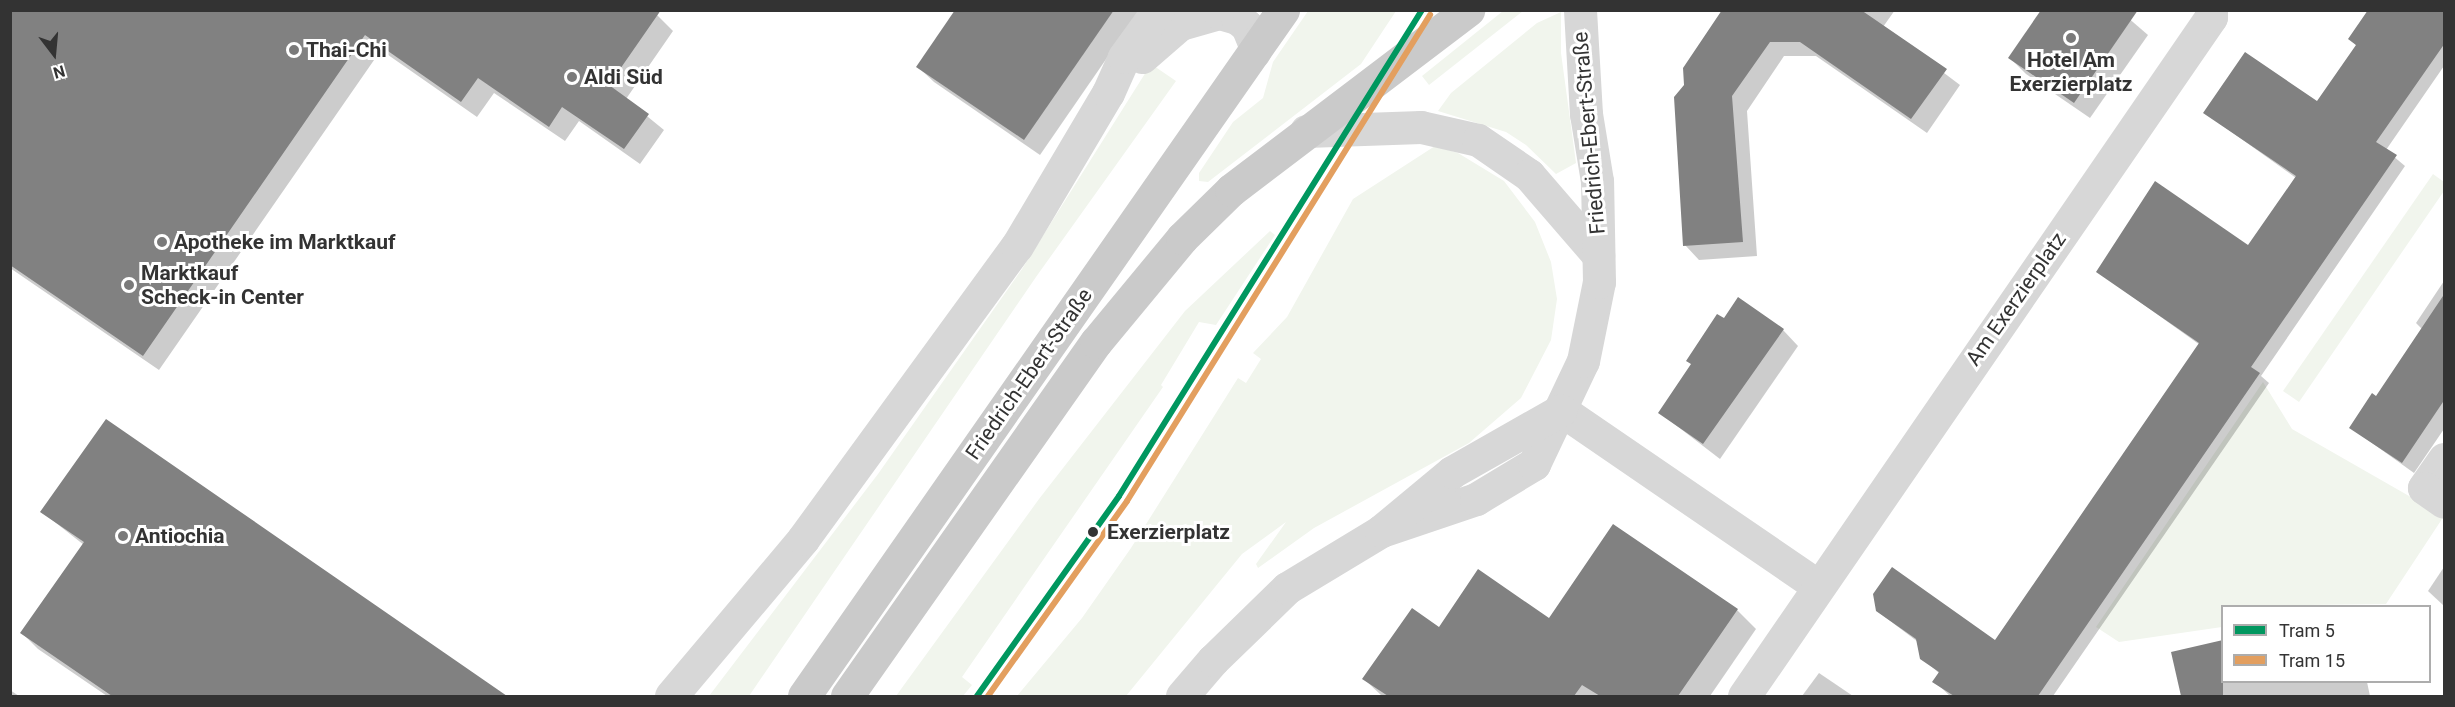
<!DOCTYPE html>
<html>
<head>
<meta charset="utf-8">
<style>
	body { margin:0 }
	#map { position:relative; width:2455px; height:707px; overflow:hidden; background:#fff; font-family:Roboto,sans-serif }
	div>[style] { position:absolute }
	.green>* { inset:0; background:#f1f5ed }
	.shadow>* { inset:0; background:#0003 }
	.building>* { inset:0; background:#818181 }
	.minor>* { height:33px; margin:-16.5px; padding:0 16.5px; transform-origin:16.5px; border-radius:16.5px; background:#d7d7d7 }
	.major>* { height:33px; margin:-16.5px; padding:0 16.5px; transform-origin:16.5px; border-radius:16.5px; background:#cacaca }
	.tram-1>* { height:6px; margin:-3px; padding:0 3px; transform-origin:3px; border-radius:3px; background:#00975f }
	.tram-2>* { height:6px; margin:-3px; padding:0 3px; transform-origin:3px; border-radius:3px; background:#e39f5f }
	.dots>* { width:16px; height:16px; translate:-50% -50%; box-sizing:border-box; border:3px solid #fff; border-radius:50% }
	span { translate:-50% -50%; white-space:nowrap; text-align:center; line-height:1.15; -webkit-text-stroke:6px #fff; paint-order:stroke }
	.poi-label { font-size:21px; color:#333; font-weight:700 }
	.left { translate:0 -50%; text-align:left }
	.street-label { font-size:21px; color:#333 }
	.stop-label { font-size:21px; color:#333; font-weight:700 }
	.frame { position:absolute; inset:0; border:12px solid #333; pointer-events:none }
	.legend { position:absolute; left:2221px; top:605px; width:210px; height:78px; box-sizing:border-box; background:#fff; border:2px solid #adadad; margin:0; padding:8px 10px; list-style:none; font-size:18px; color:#333 }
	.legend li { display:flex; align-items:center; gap:12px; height:30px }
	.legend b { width:30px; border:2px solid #adadad }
	.north { position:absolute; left:24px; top:24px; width:60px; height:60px; -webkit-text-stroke:4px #fff; paint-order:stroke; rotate:164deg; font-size:16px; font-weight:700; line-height:24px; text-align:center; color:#333 }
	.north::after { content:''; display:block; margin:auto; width:21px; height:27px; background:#333; clip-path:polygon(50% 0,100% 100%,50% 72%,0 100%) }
</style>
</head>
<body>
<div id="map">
	<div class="green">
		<i style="clip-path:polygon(1308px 11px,1396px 11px,1361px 64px,1208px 182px,1199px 181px,1199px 173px,1233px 122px,1263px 98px,1273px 62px)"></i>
		<i style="clip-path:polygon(1503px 11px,1523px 11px,1429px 85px,1422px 76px)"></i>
		<i style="clip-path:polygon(1561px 12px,1561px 53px,1576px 163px,1556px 174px,1526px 145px,1506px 132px,1438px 111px,1451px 93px,1537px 23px)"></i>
		<i style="clip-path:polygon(1151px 64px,1176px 81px,1036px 277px,749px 696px,709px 696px,878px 474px,1022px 269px)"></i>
		<i style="clip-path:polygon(1435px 146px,1458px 153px,1504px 181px,1535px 222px,1551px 262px,1557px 299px,1551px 340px,1521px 398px,1469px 443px,1314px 528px,1258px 568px,1256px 564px,1286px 522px,1242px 554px,1126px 696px,1017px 696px,1082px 618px,1131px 548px,1238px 378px,1246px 383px,1261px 359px,1253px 353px,1287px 317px,1353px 199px)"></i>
		<i style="clip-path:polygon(2433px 174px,2444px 182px,2444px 191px,2299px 402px,2283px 391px)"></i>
		<i style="clip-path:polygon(1270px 231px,1275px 235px,1216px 325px,1199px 322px,1161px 385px,1163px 387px,962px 677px,972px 685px,963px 696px,896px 696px,1039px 499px,1185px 311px)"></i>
		<i style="clip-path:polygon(2263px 382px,2292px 429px,2444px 516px,2386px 604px,2222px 606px,2222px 627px,2119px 642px,2096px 627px)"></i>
	</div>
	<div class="shadow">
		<i style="clip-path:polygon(10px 10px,657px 15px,673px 31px,626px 99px,664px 130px,640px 164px,579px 121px,565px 141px,494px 93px,477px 117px,381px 50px,159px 370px,10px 268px)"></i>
		<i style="clip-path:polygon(957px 10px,1140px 10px,1040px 155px,934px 82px,918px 67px)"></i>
		<i style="clip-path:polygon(1723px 10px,1895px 10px,1883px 27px,1960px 85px,1927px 133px,1816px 56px,1784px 56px,1747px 111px,1757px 256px,1699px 260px,1685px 245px,1686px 85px)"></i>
		<i style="clip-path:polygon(2119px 10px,2148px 35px,2090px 118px,2026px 74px,2010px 58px)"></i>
		<i style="clip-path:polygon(2444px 10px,2444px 66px,2386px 150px,2405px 166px,2261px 376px,2269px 383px,2053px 696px,1950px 696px,1934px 681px,1940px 674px,1922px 658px,1918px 642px,1877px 611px,1996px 642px,2200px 345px,2098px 272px,2249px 247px,2296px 178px,2205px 113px,2317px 103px,2357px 46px,2350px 39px)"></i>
		<i style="clip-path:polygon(2444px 281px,2444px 429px,2414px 473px,2351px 428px,2376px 398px,2422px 329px,2416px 323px)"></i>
		<i style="clip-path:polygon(1724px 320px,1783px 330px,1798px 346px,1720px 459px,1660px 413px)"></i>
		<i style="clip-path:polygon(106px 421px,505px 696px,107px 696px,38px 649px,22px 633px,84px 545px,42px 512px)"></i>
		<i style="clip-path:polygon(2444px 567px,2444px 606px,2428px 591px)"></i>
		<i style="clip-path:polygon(1737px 610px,1756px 629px,1710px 696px,1382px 696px,1364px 679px,1439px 629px)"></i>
		<i style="clip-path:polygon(2173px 653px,2222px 682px,2367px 682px,2370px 696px,2182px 696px)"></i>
		<i style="clip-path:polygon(1819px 673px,1853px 696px,1802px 696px)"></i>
		<i style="clip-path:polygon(10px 690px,19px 696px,10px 696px)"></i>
	</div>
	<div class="building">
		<i style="clip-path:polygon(10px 10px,661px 10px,609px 85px,649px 114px,624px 149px,562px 107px,549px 127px,478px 78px,461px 102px,365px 35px,143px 356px,10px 265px)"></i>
		<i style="clip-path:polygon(955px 10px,1114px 10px,1024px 140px,916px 67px)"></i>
		<i style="clip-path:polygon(1722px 10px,1861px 10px,1947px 69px,1911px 119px,1800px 42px,1770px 42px,1732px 96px,1743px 242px,1683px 246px,1674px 97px,1684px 85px,1683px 68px)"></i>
		<i style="clip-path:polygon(2041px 10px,2138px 10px,2074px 103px,2008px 58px)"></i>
		<i style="clip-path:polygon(2368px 10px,2445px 10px,2445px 43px,2376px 142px,2397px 155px,2251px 367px,2260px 373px,2038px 696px,1954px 696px,1932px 682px,1939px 672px,1920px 659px,1916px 639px,1876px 611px,1873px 594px,1892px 567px,1995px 640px,2199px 343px,2096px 272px,2155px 181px,2248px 245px,2296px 176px,2203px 113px,2245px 52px,2317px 101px,2356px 45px,2348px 39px)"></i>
		<i style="clip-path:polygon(2445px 293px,2445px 399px,2402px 463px,2349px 428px,2372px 393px,2376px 396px)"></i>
		<i style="clip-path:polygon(1738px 297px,1784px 329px,1703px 444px,1658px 413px,1691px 364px,1686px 361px,1717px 314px,1724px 318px)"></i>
		<i style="clip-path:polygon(106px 419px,507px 696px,112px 696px,20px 633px,84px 542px,40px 512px)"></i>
		<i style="clip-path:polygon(1613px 524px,1738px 609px,1678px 696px,1600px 696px,1582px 685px,1574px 696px,1388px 696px,1362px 679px,1412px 608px,1439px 627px,1478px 569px,1549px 618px)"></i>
		<i style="clip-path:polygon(2223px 640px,2223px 696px,2181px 696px,2171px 652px)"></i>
	</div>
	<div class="minor">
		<i style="left:1142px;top:57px;width:50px;rotate:-41deg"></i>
		<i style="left:1180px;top:24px;width:41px;rotate:-15.8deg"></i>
		<i style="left:1219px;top:13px;width:19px;rotate:16deg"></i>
		<i style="left:1237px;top:18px;width:13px;rotate:39deg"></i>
		<i style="left:1247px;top:26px;width:18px;rotate:68deg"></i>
		<i style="left:1254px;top:43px;width:9px;rotate:90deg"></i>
		<i style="left:1306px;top:131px;width:115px;rotate:-2deg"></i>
		<i style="left:1421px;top:127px;width:58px;rotate:12.8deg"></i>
		<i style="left:1478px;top:140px;width:62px;rotate:34.5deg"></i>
		<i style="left:1529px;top:175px;width:106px;rotate:49.2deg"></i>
		<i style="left:1561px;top:410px;width:311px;rotate:34.4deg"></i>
		<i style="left:2444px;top:459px;width:35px;rotate:125deg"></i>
		<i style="left:2424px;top:488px;width:24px;rotate:35deg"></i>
		<i style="left:1381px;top:531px;width:100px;rotate:-18.6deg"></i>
		<i style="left:1476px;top:499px;width:68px;rotate:-31.1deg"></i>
		<i style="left:1534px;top:464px;width:114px;rotate:-64.6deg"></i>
		<i style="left:1583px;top:361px;width:81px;rotate:-78.6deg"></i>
		<i style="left:1599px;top:282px;width:101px;rotate:-91.1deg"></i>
		<i style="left:1597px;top:181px;width:68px;rotate:-99.3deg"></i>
		<i style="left:1586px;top:114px;width:104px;rotate:-93.3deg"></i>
		<i style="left:671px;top:696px;width:205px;rotate:-49.9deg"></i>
		<i style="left:803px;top:539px;width:363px;rotate:-53.9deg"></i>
		<i style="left:1017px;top:246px;width:178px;rotate:-59.3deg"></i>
		<i style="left:1108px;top:93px;width:39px;rotate:-66deg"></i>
		<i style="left:1124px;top:57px;width:58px;rotate:-54.1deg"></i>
		<i style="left:1182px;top:696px;width:48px;rotate:-49.3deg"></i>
		<i style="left:1213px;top:660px;width:103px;rotate:-44.2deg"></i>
		<i style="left:1287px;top:588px;width:110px;rotate:-31.2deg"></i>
		<i style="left:1381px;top:531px;width:92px;rotate:-39.7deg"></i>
		<i style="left:1452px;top:472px;width:125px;rotate:-29.6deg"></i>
		<i style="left:1744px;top:696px;width:824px;rotate:-55.48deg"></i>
		<i style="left:2211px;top:17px;width:7px;rotate:-90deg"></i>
	</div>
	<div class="major">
		<i style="left:804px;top:696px;width:837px;rotate:-55.08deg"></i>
		<i style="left:847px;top:696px;width:433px;rotate:-54.9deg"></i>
		<i style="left:1096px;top:342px;width:135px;rotate:-50.4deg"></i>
		<i style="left:1182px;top:238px;width:69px;rotate:-44.4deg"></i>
		<i style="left:1231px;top:190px;width:298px;rotate:-37.2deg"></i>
	</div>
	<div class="tram-1">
		<i style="left:977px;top:696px;width:245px;rotate:-54.6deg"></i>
		<i style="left:1119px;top:496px;width:573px;rotate:-58.06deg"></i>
	</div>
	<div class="tram-2">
		<i style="left:988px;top:696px;width:239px;rotate:-54.5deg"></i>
		<i style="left:1127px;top:501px;width:573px;rotate:-58.06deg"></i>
	</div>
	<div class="dots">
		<i style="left:2071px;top:38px;background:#7a7a7a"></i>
		<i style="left:294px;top:50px;background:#7a7a7a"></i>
		<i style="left:572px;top:77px;background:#7a7a7a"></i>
		<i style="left:162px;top:242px;background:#7a7a7a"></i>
		<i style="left:129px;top:285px;background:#7a7a7a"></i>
		<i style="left:1093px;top:532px;background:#333"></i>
		<i style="left:123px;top:536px;background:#7a7a7a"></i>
	</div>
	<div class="poi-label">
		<span class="left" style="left:306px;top:50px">Thai-Chi</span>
		<span style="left:2071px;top:72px">Hotel Am<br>Exerzierplatz</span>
		<span class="left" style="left:584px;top:77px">Aldi Süd</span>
		<span class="left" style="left:174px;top:242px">Apotheke im Marktkauf</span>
		<span class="left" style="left:141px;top:285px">Marktkauf<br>Scheck-in Center</span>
		<span class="left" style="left:135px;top:536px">Antiochia</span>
	</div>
	<div class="street-label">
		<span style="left:1589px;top:133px;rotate:-95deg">Friedrich-Ebert-Straße</span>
		<span style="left:2016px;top:299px;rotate:-55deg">Am Exerzierplatz</span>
		<span style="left:1029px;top:374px;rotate:-55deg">Friedrich-Ebert-Straße</span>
	</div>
	<div class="stop-label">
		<span class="left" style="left:1107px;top:532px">Exerzierplatz</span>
	</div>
	<div class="frame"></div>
	<ul class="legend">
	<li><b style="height:8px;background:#00975f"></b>Tram 5</li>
	<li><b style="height:8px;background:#e39f5f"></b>Tram 15</li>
	</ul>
	<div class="north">N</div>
</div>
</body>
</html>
